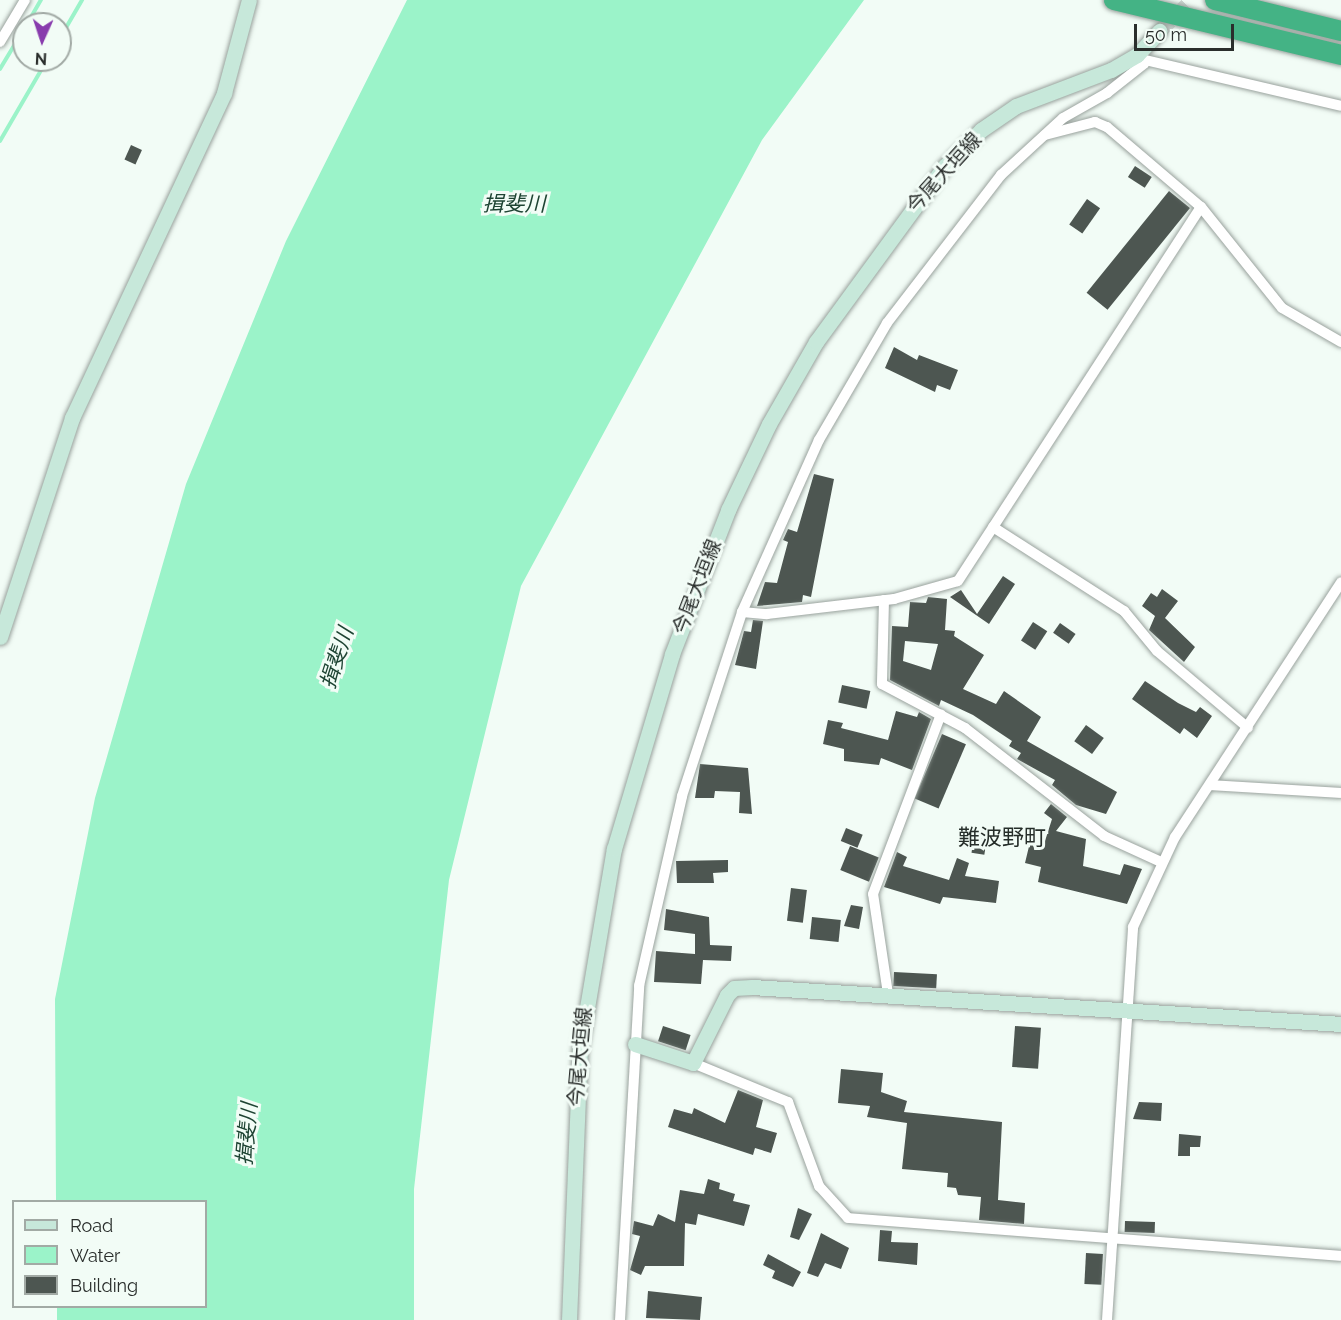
<!DOCTYPE html>
<html>
<head>
<meta charset="utf-8">
<style>
	body { margin:0 }
	#map { position:relative; width:1341px; height:1320px; overflow:hidden; background:#f2fcf6; font-family:Raleway,"Noto Sans JP",sans-serif }
	div>[style] { position:absolute }
	.water>* { inset:0; background:#9bf3c9 }
	.stream>* { height:4px; margin:-2px; padding:0 2px; transform-origin:2px; border-radius:2px; background:#9bf3c9 }
	.building>* { inset:0; background:#4d5651; transform-origin:0 0 }
	.secondary-tunnel>* { height:15px; margin-top:-7.5px; transform-origin:0; background:repeating-linear-gradient(90deg,#cad3ce 0 15px,transparent 0 23px) }
	.roads { filter:drop-shadow(0 0 2px #99a29d) drop-shadow(0 0 2px #99a29d) }
	.street>* { height:10px; margin:-5px; padding:0 5px; transform-origin:5px; border-radius:5px; background:#fff }
	.secondary>* { height:15px; margin:-7.5px; padding:0 7.5px; transform-origin:7.5px; border-radius:7.5px; background:#c7e8da }
	.highway>* { height:20px; margin:-10px; padding:0 10px; transform-origin:10px; border-radius:10px; background:#44b385 }
	span { translate:-50% -50%; white-space:nowrap; text-align:center; line-height:1.15; -webkit-text-stroke:6px #f2fcf6; paint-order:stroke }
	.street-label { font-size:20px; color:#2a2e2c }
	.water-label { font-size:21px; color:#1e4433; font-style:italic }
	.quarter-label { font-size:22px; color:#262e2a }
	.legend { position:absolute; left:12px; top:1200px; width:195px; height:108px; box-sizing:border-box; background:#f2fcf6; border:2px solid #a2aaa5; margin:0; padding:8px 10px; list-style:none; font-size:18px; color:#2a2e2c }
	.legend li { display:flex; align-items:center; gap:12px; height:30px }
	.legend b { width:30px; border:2px solid #a2aaa5 }
	.north { position:absolute; left:12px; top:12px; width:60px; height:60px; box-sizing:border-box; background:#f2fcf6; border:2px solid #a2aaa5; border-radius:50%; rotate:183deg; font-size:16px; font-weight:700; line-height:24px; text-align:center; color:#2a2e2c }
	.north::after { content:''; display:block; margin:auto; width:21px; height:27px; background:#883cad; clip-path:polygon(50% 0,100% 100%,50% 72%,0 100%) }
	.scale { position:absolute; left:1134px; top:24px; width:100px; height:27px; box-sizing:border-box; border:3px solid #2a2e2c; border-top:0; padding-left:8px; font-size:18px; line-height:21px; white-space:nowrap; color:#2a2e2c; -webkit-text-stroke:4px #f2fcf6; paint-order:stroke }
</style>
</head>
<body>
<div id="map">
	<div class="water">
		<i style="clip-path:polygon(407px 0,864px 0,762px 140px,521px 586px,449px 880px,414px 1189px,414px 1320px,57px 1320px,57px 1307px,206px 1306px,206px 1202px,56px 1201px,55px 999px,95px 798px,186px 484px,286px 241px)"></i>
	</div>
	<div class="stream">
		<i style="left:27px;top:24px;width:28px;rotate:-60deg"></i>
		<i style="left:60px;top:38px;width:44px;rotate:-59.9deg"></i>
		<i style="left:0;top:69px;width:47px;rotate:-59deg"></i>
		<i style="left:0;top:141px;width:94px;rotate:-59.9deg"></i>
	</div>
	<div class="building">
		<i style="left:131px;top:145px;width:12px;height:16px;rotate:24deg"></i>
		<i style="left:1135px;top:166px;width:20px;height:13px;rotate:33deg"></i>
		<i style="left:1169px;top:191px;width:27px;height:131px;rotate:39deg"></i>
		<i style="left:1087px;top:199px;width:16px;height:31px;rotate:35deg"></i>
		<i style="clip-path:polygon(894px 347px,917px 360px,919px 355px,958px 370px,950px 390px,937px 385px,935px 392px,885px 368px)"></i>
		<i style="clip-path:polygon(814px 474px,834px 479px,811px 597px,803px 595px,802px 602px,757px 606px,765px 582px,777px 583px,788px 542px,783px 540px,788px 529px,797px 532px)"></i>
		<i style="clip-path:polygon(1003px 576px,1015px 584px,989px 624px,950px 597px,961px 590px,977px 614px)"></i>
		<i style="clip-path:polygon(1162px 589px,1178px 601px,1165px 618px,1195px 647px,1184px 662px,1149px 630px,1155px 616px,1142px 606px,1151px 593px,1157px 597px)"></i>
		<i style="clip-path:polygon(evenodd,928px 597px,947px 599px,945px 630px,955px 631px,954px 636px,984px 655px,963px 689px,996px 704px,1004px 691px,1041px 717px,1027px 741px,1117px 792px,1106px 814px,1076px 805px,1052px 785px,1055px 780px,1017px 759px,1021px 753px,1009px 746px,1012px 741px,973px 715px,941px 700px,939px 706px,890px 680px,892px 626px,908px 627px,910px 602px,926px 603px,928px 597px,905px 641px,938px 644px,931px 670px,903px 661px,905px 641px)"></i>
		<i style="clip-path:polygon(753px 620px,763px 621px,756px 669px,735px 665px,744px 631px,751px 632px)"></i>
		<i style="left:1033px;top:622px;width:17px;height:22px;rotate:33deg"></i>
		<i style="left:1060px;top:623px;width:19px;height:12px;rotate:35deg"></i>
		<i style="clip-path:polygon(1145px 681px,1178px 703px,1196px 712px,1200px 707px,1212px 716px,1197px 738px,1184px 728px,1180px 734px,1132px 699px)"></i>
		<i style="left:842px;top:685px;width:29px;height:18px;rotate:12deg"></i>
		<i style="clip-path:polygon(896px 711px,917px 717px,919px 712px,931px 719px,912px 770px,881px 758px,879px 765px,844px 761px,844px 749px,823px 744px,828px 720px,843px 723px,841px 728px,888px 740px)"></i>
		<i style="left:1086px;top:725px;width:22px;height:20px;rotate:36deg"></i>
		<i style="left:942px;top:734px;width:26px;height:70px;rotate:23deg"></i>
		<i style="clip-path:polygon(700px 764px,748px 768px,752px 814px,739px 813px,740px 792px,715px 791px,714px 798px,695px 798px)"></i>
		<i style="clip-path:polygon(1051px 804px,1067px 817px,1056px 831px,1086px 839px,1083px 866px,1120px 875px,1124px 864px,1142px 869px,1127px 904px,1038px 882px,1041px 867px,1025px 863px,1031px 838px,1045px 841px,1052px 819px,1044px 813px)"></i>
		<i style="left:846px;top:828px;width:18px;height:14px;rotate:22deg"></i>
		<i style="left:974px;top:837px;width:13px;height:16px;rotate:9deg"></i>
		<i style="left:850px;top:846px;width:31px;height:26px;rotate:22deg"></i>
		<i style="clip-path:polygon(897px 852px,907px 857px,903px 866px,949px 880px,957px 858px,969px 863px,965px 876px,999px 881px,996px 903px,943px 897px,940px 904px,884px 887px)"></i>
		<i style="clip-path:polygon(728px 860px,728px 872px,713px 873px,714px 883px,677px 883px,676px 861px)"></i>
		<i style="left:791px;top:888px;width:16px;height:33px;rotate:7deg"></i>
		<i style="clip-path:polygon(851px 905px,863px 907px,859px 929px,844px 926px)"></i>
		<i style="clip-path:polygon(666px 909px,709px 917px,710px 945px,732px 946px,731px 961px,703px 960px,701px 984px,654px 982px,656px 951px,695px 954px,695px 934px,664px 930px)"></i>
		<i style="left:812px;top:917px;width:29px;height:22px;rotate:6deg"></i>
		<i style="left:894px;top:972px;width:43px;height:14px;rotate:3deg"></i>
		<i style="left:663px;top:1026px;width:29px;height:16px;rotate:18deg"></i>
		<i style="left:1015px;top:1026px;width:26px;height:41px;rotate:4deg"></i>
		<i style="clip-path:polygon(841px 1069px,883px 1073px,881px 1092px,907px 1101px,904px 1112px,1002px 1122px,998px 1200px,1025px 1203px,1024px 1224px,979px 1220px,981px 1197px,958px 1195px,956px 1188px,947px 1187px,948px 1173px,902px 1169px,907px 1123px,867px 1117px,870px 1106px,838px 1103px)"></i>
		<i style="clip-path:polygon(738px 1090px,763px 1100px,756px 1127px,777px 1133px,771px 1153px,755px 1148px,753px 1155px,668px 1127px,674px 1109px,692px 1114px,694px 1108px,725px 1123px)"></i>
		<i style="clip-path:polygon(1139px 1102px,1162px 1103px,1161px 1121px,1133px 1119px)"></i>
		<i style="clip-path:polygon(1179px 1134px,1201px 1136px,1200px 1147px,1190px 1147px,1190px 1156px,1178px 1156px)"></i>
		<i style="clip-path:polygon(708px 1179px,720px 1183px,719px 1189px,735px 1194px,733px 1201px,750px 1205px,744px 1226px,698px 1214px,696px 1225px,685px 1223px,684px 1266px,645px 1266px,641px 1275px,630px 1270px,640px 1236px,632px 1234px,634px 1221px,653px 1226px,658px 1214px,675px 1222px,680px 1190px,704px 1194px)"></i>
		<i style="clip-path:polygon(798px 1208px,812px 1214px,799px 1240px,790px 1237px)"></i>
		<i style="left:1125px;top:1221px;width:30px;height:11px;rotate:2deg"></i>
		<i style="clip-path:polygon(880px 1230px,892px 1231px,891px 1242px,918px 1243px,917px 1265px,878px 1261px)"></i>
		<i style="clip-path:polygon(821px 1233px,849px 1248px,841px 1269px,825px 1263px,818px 1277px,807px 1273px)"></i>
		<i style="left:1086px;top:1253px;width:17px;height:31px;rotate:3deg"></i>
		<i style="clip-path:polygon(768px 1254px,801px 1272px,793px 1287px,772px 1278px,775px 1271px,763px 1265px)"></i>
		<i style="clip-path:polygon(648px 1291px,702px 1297px,700px 1320px,646px 1318px)"></i>
	</div>
	<div class="secondary-tunnel">
		<i style="left:1159px;top:31px;width:45px;rotate:-43.2deg"></i>
	</div>
	<div class="roads">
		<div class="street">
			<i style="left:0;top:42px;width:49px;rotate:-59.2deg"></i>
			<i style="left:1141px;top:59px;width:205px;rotate:13.2deg"></i>
			<i style="left:1045px;top:135px;width:52px;rotate:-14.6deg"></i>
			<i style="left:1095px;top:122px;width:13px;rotate:23deg"></i>
			<i style="left:1107px;top:127px;width:123px;rotate:40.4deg"></i>
			<i style="left:1201px;top:207px;width:129px;rotate:51.3deg"></i>
			<i style="left:1282px;top:308px;width:68px;rotate:30deg"></i>
			<i style="left:993px;top:527px;width:156px;rotate:32.7deg"></i>
			<i style="left:1124px;top:611px;width:52px;rotate:50.5deg"></i>
			<i style="left:1157px;top:651px;width:119px;rotate:40.2deg"></i>
			<i style="left:884px;top:600px;width:84px;rotate:91.4deg"></i>
			<i style="left:882px;top:684px;width:94px;rotate:27.9deg"></i>
			<i style="left:965px;top:728px;width:176px;rotate:37.8deg"></i>
			<i style="left:1104px;top:836px;width:63px;rotate:24.5deg"></i>
			<i style="left:742px;top:612px;width:25px;rotate:5deg"></i>
			<i style="left:767px;top:614px;width:128px;rotate:-6.7deg"></i>
			<i style="left:894px;top:599px;width:66px;rotate:-15.7deg"></i>
			<i style="left:958px;top:581px;width:446px;rotate:-57deg"></i>
			<i style="left:1210px;top:785px;width:131px;rotate:3.5deg"></i>
			<i style="left:888px;top:994px;width:101px;rotate:-98.5deg"></i>
			<i style="left:873px;top:894px;width:192px;rotate:-69.3deg"></i>
			<i style="left:693px;top:1063px;width:103px;rotate:22.3deg"></i>
			<i style="left:788px;top:1102px;width:90px;rotate:69.7deg"></i>
			<i style="left:819px;top:1186px;width:43px;rotate:47.8deg"></i>
			<i style="left:848px;top:1218px;width:494px;rotate:4.4deg"></i>
			<i style="left:620px;top:1320px;width:335px;rotate:-86.7deg"></i>
			<i style="left:639px;top:986px;width:195px;rotate:-77.2deg"></i>
			<i style="left:682px;top:796px;width:194px;rotate:-71.9deg"></i>
			<i style="left:742px;top:612px;width:188px;rotate:-65.9deg"></i>
			<i style="left:819px;top:440px;width:135px;rotate:-59.8deg"></i>
			<i style="left:887px;top:323px;width:187px;rotate:-52.4deg"></i>
			<i style="left:1001px;top:175px;width:84px;rotate:-42.6deg"></i>
			<i style="left:1063px;top:118px;width:51px;rotate:-29.6deg"></i>
			<i style="left:1107px;top:93px;width:48px;rotate:-38.3deg"></i>
			<i style="left:1107px;top:1320px;width:394px;rotate:-86.2deg"></i>
			<i style="left:1133px;top:927px;width:99px;rotate:-65deg"></i>
			<i style="left:1175px;top:837px;width:304px;rotate:-56.9deg"></i>
		</div>
		<div class="secondary">
			<i style="left:0;top:637px;width:231px;rotate:-71.8deg"></i>
			<i style="left:72px;top:418px;width:359px;rotate:-64.9deg"></i>
			<i style="left:224px;top:93px;width:96px;rotate:-75deg"></i>
			<i style="left:635px;top:1044px;width:61px;rotate:18.1deg"></i>
			<i style="left:693px;top:1063px;width:76px;rotate:-63.4deg"></i>
			<i style="left:727px;top:995px;width:10px;rotate:-45deg"></i>
			<i style="left:734px;top:988px;width:18px;rotate:-3deg"></i>
			<i style="left:752px;top:987px;width:590px;rotate:3.59deg"></i>
			<i style="left:569px;top:1320px;width:271px;rotate:-87.7deg"></i>
			<i style="left:580px;top:1049px;width:203px;rotate:-80.4deg"></i>
			<i style="left:614px;top:849px;width:203px;rotate:-73.4deg"></i>
			<i style="left:672px;top:654px;width:155px;rotate:-68.7deg"></i>
			<i style="left:728px;top:510px;width:95px;rotate:-64.5deg"></i>
			<i style="left:769px;top:424px;width:95px;rotate:-60.2deg"></i>
			<i style="left:816px;top:342px;width:218px;rotate:-53.8deg"></i>
			<i style="left:945px;top:166px;width:51px;rotate:-45deg"></i>
			<i style="left:981px;top:130px;width:42px;rotate:-34.4deg"></i>
			<i style="left:1016px;top:106px;width:102px;rotate:-20.8deg"></i>
			<i style="left:1111px;top:70px;width:30px;rotate:-30deg"></i>
			<i style="left:1137px;top:55px;width:33px;rotate:-47deg"></i>
		</div>
		<div class="highway">
			<i style="left:1114px;top:0;width:234px;rotate:13.6deg"></i>
			<i style="left:1215px;top:0;width:130px;rotate:13.8deg"></i>
		</div>
	</div>
	<div class="street-label">
		<span style="left:944px;top:173px;rotate:-48deg">今尾大垣線</span>
		<span style="left:697px;top:587px;rotate:-69deg">今尾大垣線</span>
		<span style="left:580px;top:1057px;rotate:-85deg">今尾大垣線</span>
	</div>
	<div class="water-label">
		<span style="left:514px;top:204px">揖斐川</span>
		<span style="left:337px;top:658px;rotate:-72deg">揖斐川</span>
		<span style="left:247px;top:1134px;rotate:-85deg">揖斐川</span>
	</div>
	<div class="quarter-label">
		<span style="left:1002px;top:838px">難波野町</span>
	</div>
	<ul class="legend">
	<li><b style="height:8px;background:#c7e8da"></b>Road</li>
	<li><b style="height:16px;background:#9bf3c9"></b>Water</li>
	<li><b style="height:16px;background:#4d5651"></b>Building</li>
	</ul>
	<div class="north">N</div>
	<div class="scale">50 m</div>
</div>
</body>
</html>
